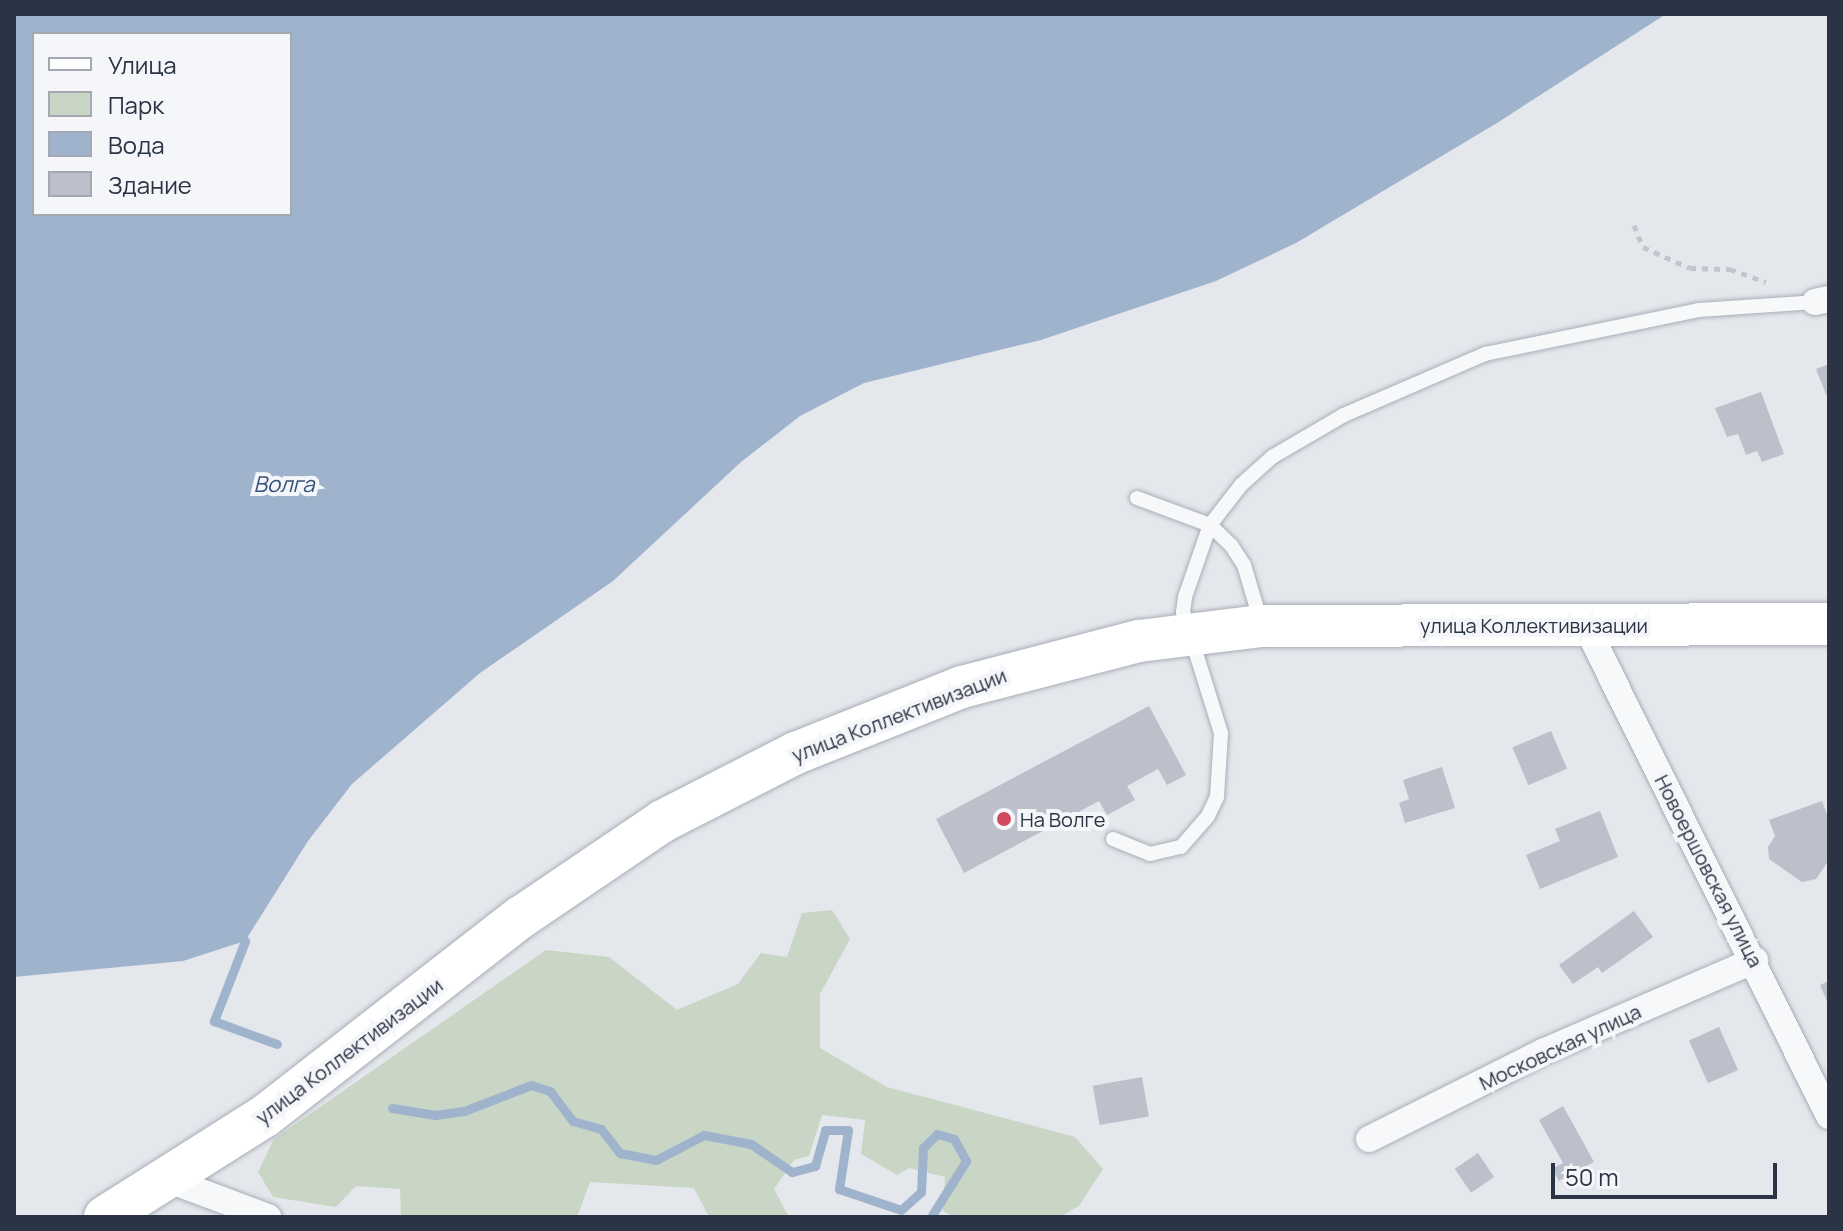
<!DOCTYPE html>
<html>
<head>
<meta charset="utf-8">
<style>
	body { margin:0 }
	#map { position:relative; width:1843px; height:1231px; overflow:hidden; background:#e4e7ec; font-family:Manrope,sans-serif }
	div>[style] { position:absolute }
	.green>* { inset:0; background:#c9d6c5 }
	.water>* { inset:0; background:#9fb4cc }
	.stream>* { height:9px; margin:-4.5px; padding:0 4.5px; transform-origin:4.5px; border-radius:4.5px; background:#9fb4cc }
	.building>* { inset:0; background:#bbc0ca; transform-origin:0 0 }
	.path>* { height:5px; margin-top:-2.5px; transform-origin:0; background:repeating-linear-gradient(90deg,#c2c5cb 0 6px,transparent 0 12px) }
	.roads { filter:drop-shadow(0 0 2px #a9aeb7) drop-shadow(0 0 2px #a9aeb7) }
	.service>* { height:14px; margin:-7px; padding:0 7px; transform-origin:7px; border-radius:7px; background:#f7f8fa }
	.minor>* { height:26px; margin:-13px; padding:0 13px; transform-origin:13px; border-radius:13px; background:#f7f8fa }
	.primary>* { height:42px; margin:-21px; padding:0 21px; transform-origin:21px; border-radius:21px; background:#fff }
	.dots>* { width:22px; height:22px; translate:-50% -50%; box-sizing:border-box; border:4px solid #f4f6f9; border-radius:50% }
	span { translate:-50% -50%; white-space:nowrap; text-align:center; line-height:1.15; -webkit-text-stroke:8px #f4f6f9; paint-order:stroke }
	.street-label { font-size:20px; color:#2b3445 }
	.poi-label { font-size:20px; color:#2b3445 }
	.left { translate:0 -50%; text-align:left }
	.water-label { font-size:22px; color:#34527a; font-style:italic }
	.frame { position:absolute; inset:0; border:16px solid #2b3445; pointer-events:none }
	.legend { position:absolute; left:32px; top:32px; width:260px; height:184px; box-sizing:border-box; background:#f4f6f9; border:2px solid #a4a8b1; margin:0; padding:10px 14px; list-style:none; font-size:24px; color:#2b3445 }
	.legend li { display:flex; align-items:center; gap:16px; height:40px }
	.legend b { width:40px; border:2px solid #a4a8b1 }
	.scale { position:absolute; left:1551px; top:1163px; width:226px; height:36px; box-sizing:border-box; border:4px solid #2b3445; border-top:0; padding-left:10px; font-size:24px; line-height:28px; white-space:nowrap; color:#2b3445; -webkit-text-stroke:6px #f4f6f9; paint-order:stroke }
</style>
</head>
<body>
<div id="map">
	<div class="green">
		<i style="clip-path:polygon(832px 910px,850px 939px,820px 994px,820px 1048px,887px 1087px,1075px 1137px,1103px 1169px,1079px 1206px,1060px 1217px,954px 1217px,943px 1211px,945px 1177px,909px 1168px,897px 1175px,861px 1154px,865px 1120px,822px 1115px,809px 1156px,794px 1160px,774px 1189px,789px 1217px,709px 1217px,694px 1188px,590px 1182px,577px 1217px,401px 1217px,400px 1189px,356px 1186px,336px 1207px,273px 1197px,258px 1172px,274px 1139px,546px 950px,609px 957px,677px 1010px,738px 984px,761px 953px,787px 957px,802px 913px)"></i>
	</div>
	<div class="water">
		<i style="clip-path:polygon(evenodd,14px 14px,1666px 14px,1497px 123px,1296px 243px,1216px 281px,1041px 340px,864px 383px,800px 416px,741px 462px,613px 581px,480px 673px,352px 784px,308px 841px,245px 941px,183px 961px,14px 977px,14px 14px,34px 34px,290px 34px,290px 214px,34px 214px,34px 34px)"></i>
	</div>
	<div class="stream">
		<i style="left:238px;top:933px;width:11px;rotate:49deg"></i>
		<i style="left:245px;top:941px;width:86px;rotate:111.2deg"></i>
		<i style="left:214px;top:1021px;width:67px;rotate:20.1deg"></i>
		<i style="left:392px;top:1108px;width:44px;rotate:9.2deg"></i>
		<i style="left:435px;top:1115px;width:29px;rotate:-8deg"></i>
		<i style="left:464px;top:1111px;width:72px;rotate:-21.2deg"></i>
		<i style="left:531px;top:1085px;width:20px;rotate:18deg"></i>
		<i style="left:550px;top:1091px;width:38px;rotate:53deg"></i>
		<i style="left:573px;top:1121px;width:29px;rotate:16deg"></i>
		<i style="left:601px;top:1129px;width:31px;rotate:52deg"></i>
		<i style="left:620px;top:1153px;width:37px;rotate:11deg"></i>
		<i style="left:656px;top:1160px;width:54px;rotate:-27.5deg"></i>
		<i style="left:704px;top:1135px;width:48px;rotate:10.8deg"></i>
		<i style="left:751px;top:1144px;width:50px;rotate:34.3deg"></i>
		<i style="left:792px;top:1172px;width:24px;rotate:-15deg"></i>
		<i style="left:815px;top:1166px;width:37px;rotate:-74deg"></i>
		<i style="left:825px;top:1130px;width:23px"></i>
		<i style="left:848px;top:1130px;width:60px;rotate:98.7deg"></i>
		<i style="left:839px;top:1189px;width:65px;rotate:18.7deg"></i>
		<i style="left:901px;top:1210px;width:27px;rotate:-42deg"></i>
		<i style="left:921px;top:1192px;width:44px;rotate:-87.4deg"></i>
		<i style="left:923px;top:1148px;width:20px;rotate:-45deg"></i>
		<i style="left:937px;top:1134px;width:18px;rotate:16deg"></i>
		<i style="left:954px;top:1139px;width:25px;rotate:61deg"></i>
		<i style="left:966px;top:1161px;width:66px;rotate:122deg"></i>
	</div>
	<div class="building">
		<i style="clip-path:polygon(1829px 364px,1829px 402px,1816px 369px)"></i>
		<i style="clip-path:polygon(1761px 392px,1784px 454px,1762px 462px,1757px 451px,1746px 455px,1738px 434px,1727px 437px,1715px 408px)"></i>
		<i style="clip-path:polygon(1149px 706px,1186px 775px,1167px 785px,1158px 769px,1127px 786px,1135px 800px,1107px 815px,1099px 801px,964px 873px,936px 819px)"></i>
		<i style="left:1551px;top:731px;width:41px;height:42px;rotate:67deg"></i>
		<i style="clip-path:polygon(1442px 767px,1455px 808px,1405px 823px,1399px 803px,1409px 799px,1403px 780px)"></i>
		<i style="clip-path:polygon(1822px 801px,1829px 820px,1829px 860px,1816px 879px,1802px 882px,1769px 859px,1768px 847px,1775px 836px,1769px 820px)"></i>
		<i style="clip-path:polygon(1600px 811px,1618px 857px,1540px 889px,1526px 855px,1560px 841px,1555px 829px)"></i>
		<i style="clip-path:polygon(1634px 911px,1653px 937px,1602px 973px,1598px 967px,1573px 984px,1559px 965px)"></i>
		<i style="clip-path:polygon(1829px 981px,1829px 1006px,1820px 985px)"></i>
		<i style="left:1719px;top:1027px;width:47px;height:33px;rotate:66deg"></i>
		<i style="left:1142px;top:1077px;width:40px;height:50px;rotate:80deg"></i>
		<i style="clip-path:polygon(1563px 1106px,1594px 1162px,1559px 1181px,1552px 1169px,1563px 1163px,1539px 1120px)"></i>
		<i style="left:1478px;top:1153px;width:29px;height:28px;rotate:56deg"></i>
	</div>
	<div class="path">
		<i style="left:1634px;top:225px;width:24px;rotate:68deg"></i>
		<i style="left:1643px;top:247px;width:51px;rotate:24.1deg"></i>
		<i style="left:1690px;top:268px;width:40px;rotate:1.4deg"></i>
		<i style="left:1730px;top:269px;width:38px;rotate:20deg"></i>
	</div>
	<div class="roads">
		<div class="service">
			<i style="left:1137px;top:498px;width:78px;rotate:20.3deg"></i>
			<i style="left:1210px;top:525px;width:29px;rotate:44deg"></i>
			<i style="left:1231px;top:545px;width:24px;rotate:57deg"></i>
			<i style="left:1244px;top:565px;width:59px;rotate:73.4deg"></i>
			<i style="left:1113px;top:839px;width:40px;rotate:22deg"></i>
			<i style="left:1150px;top:854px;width:32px;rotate:-13deg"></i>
			<i style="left:1181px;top:847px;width:41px;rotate:-48.9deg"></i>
			<i style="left:1208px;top:816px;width:21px;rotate:-65deg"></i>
			<i style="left:1217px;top:797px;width:64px;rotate:-86.4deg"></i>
			<i style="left:1221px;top:733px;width:127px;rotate:-107.4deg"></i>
			<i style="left:1183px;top:612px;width:15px;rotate:-82deg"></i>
			<i style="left:1185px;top:597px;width:76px;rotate:-70.9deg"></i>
			<i style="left:1210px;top:525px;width:51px;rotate:-52.2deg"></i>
			<i style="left:1241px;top:485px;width:42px;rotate:-42.1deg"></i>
			<i style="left:1272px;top:457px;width:83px;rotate:-30.3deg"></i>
			<i style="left:1344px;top:415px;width:154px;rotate:-23.4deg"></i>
			<i style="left:1485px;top:354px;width:218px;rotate:-11.6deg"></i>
			<i style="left:1699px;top:310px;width:116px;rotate:-3.9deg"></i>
		</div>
		<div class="minor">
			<i style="left:1815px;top:302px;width:14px;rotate:-12deg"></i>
			<i style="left:1586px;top:626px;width:547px;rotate:63.62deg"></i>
			<i style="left:1369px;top:1139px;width:197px;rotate:-26.6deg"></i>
			<i style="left:1545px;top:1051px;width:229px;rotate:-23.4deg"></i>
			<i style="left:169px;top:1180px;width:106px;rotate:20.5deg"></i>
		</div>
		<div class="primary">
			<i style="left:105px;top:1217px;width:189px;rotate:-32.3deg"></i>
			<i style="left:265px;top:1116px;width:324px;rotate:-37.9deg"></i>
			<i style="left:521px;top:917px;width:171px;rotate:-34.1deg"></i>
			<i style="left:663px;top:821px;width:149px;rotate:-27.1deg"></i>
			<i style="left:796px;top:753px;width:179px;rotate:-21.7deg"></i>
			<i style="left:962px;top:687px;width:183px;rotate:-14.6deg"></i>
			<i style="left:1139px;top:641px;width:124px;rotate:-7deg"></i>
			<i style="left:1262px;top:626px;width:567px;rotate:-0.2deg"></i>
		</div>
	</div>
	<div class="dots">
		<i style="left:1004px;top:819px;background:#d1495b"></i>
	</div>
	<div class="street-label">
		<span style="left:1534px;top:625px">улица Коллективизации</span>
		<span style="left:899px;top:715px;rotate:-21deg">улица Коллективизации</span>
		<span style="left:1709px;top:871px;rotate:63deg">Новоершовская улица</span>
		<span style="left:1560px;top:1047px;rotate:-25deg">Московская улица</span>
		<span style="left:349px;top:1051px;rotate:-37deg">улица Коллективизации</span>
	</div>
	<div class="poi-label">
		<span class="left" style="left:1020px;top:819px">На Волге</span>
	</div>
	<div class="water-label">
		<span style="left:284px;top:485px">Волга</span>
	</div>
	<div class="frame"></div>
	<ul class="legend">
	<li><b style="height:10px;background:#fff"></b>Улица</li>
	<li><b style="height:22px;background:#c9d6c5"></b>Парк</li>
	<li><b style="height:22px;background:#9fb4cc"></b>Вода</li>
	<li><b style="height:22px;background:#bbc0ca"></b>Здание</li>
	</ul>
	<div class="scale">50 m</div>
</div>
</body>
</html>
